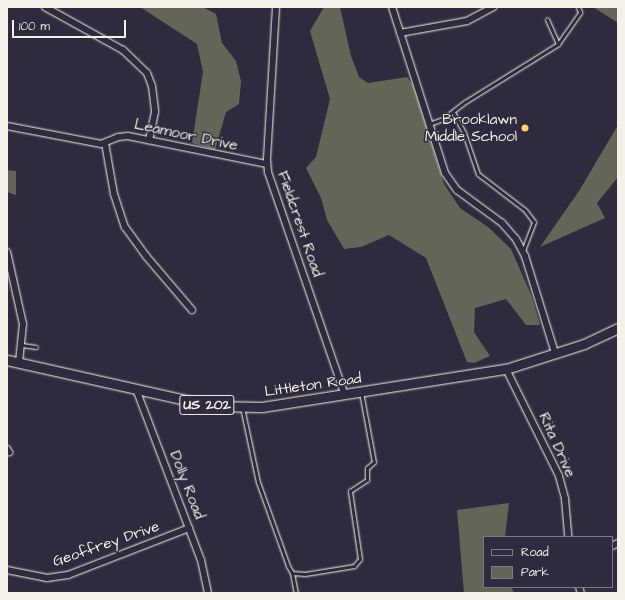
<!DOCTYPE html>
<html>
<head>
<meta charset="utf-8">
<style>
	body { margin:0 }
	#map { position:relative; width:625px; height:600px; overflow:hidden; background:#2f2a3d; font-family:"Architects Daughter",sans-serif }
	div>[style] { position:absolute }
	.green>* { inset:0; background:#646557 }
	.roads { filter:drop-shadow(0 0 1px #f4f1e8) drop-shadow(0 0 1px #f4f1e8) }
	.service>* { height:3px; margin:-1.5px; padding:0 1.5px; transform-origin:1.5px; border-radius:1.5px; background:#2f2a3d }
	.minor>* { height:6px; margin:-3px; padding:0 3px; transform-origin:3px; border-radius:3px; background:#2f2a3d }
	.primary>* { height:9px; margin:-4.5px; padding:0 4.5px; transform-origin:4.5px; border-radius:4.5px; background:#2f2a3d }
	.dots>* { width:11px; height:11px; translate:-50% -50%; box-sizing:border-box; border:2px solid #2f2a3d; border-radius:50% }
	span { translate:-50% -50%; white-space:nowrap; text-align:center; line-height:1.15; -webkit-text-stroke:3px #2f2a3d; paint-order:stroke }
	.shield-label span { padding:1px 3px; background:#2f2a3d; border:1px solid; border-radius:3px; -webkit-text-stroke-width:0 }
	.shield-label { font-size:14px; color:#f4f1e8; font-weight:700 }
	.poi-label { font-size:15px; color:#f4f1e8 }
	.right { translate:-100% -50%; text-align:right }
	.street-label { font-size:15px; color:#f4f1e8 }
	.frame { position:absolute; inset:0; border:8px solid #f4f1e8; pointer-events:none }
	.legend { position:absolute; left:483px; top:536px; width:130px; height:52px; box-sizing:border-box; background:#2f2a3d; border:1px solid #7e7a81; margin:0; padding:5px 7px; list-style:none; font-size:12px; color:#f4f1e8 }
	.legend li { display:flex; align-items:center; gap:8px; height:20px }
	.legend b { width:20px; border:1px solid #7e7a81 }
	.scale { position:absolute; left:12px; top:20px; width:114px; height:18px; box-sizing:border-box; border:2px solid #f4f1e8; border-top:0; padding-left:5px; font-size:12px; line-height:14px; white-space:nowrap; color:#f4f1e8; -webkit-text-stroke:3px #2f2a3d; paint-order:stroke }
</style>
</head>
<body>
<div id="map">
	<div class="green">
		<i style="clip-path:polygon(140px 7px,203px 7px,216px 14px,222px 43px,236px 61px,241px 81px,239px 104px,226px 112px,215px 150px,192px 143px,203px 72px,197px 44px)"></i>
		<i style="clip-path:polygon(324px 7px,340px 7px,351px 56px,359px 77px,368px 83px,407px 77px,413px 85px,444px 184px,460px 208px,488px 227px,511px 249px,532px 297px,540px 325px,526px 325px,506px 299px,475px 308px,474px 332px,490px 356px,474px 363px,467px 362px,426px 258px,389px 235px,361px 247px,344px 249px,327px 220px,321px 198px,306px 168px,316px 157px,330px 99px,310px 31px)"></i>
		<i style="clip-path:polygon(593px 7px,618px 7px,618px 23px)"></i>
		<i style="clip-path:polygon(618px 125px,618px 177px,597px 203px,605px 218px,540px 247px,579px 191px)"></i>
		<i style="clip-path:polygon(7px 170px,16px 171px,16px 195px,7px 192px)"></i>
		<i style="clip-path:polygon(509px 503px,505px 537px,484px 537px,484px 587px,511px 587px,514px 593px,464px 593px,457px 510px)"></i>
	</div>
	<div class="roads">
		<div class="service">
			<i style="left:558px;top:44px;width:39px;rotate:-55deg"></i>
			<i style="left:580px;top:12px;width:5px;rotate:-112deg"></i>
			<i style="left:453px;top:112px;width:24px;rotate:62deg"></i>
			<i style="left:464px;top:133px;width:43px;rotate:71.1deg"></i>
			<i style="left:478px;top:174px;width:59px;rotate:37.5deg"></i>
			<i style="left:525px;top:210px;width:15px;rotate:53deg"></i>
			<i style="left:534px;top:222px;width:31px;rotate:111deg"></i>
			<i style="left:429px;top:124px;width:15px;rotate:-20deg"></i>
			<i style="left:443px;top:119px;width:28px;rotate:-38deg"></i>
			<i style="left:465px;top:102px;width:110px;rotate:-31.9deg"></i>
			<i style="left:558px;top:44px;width:27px;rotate:-114deg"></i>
			<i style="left:22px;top:345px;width:14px;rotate:8deg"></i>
			<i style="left:242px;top:407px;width:77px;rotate:78deg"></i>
			<i style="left:258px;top:482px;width:89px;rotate:70.3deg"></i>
			<i style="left:288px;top:566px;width:8px;rotate:60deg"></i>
			<i style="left:292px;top:573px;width:13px;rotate:4deg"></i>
			<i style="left:305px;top:574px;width:50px;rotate:-9.3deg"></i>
			<i style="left:354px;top:566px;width:9px;rotate:-49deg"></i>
			<i style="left:360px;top:559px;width:69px;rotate:-98.4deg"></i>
			<i style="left:350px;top:491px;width:20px;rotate:-33deg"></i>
			<i style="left:367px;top:480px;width:12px;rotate:-90deg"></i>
			<i style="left:367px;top:468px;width:9px;rotate:-41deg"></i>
			<i style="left:374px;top:462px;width:71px;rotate:-100.5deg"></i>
			<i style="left:292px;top:573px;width:20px;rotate:79deg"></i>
		</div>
		<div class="minor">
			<i style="left:45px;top:7px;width:89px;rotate:28.9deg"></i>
			<i style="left:123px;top:50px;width:33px;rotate:44deg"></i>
			<i style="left:147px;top:73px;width:14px;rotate:69deg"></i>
			<i style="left:152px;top:86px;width:26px;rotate:83deg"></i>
			<i style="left:155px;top:112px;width:29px;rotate:102deg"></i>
			<i style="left:276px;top:7px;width:153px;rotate:93.4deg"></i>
			<i style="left:267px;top:160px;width:12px;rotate:85deg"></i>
			<i style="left:268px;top:172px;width:236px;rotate:71deg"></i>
			<i style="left:392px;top:7px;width:174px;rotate:72.3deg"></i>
			<i style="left:445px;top:173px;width:21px;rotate:55deg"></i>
			<i style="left:457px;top:190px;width:56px;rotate:36.3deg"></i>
			<i style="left:502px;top:223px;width:21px;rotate:49deg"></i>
			<i style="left:516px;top:239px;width:19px;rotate:62deg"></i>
			<i style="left:525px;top:256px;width:102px;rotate:72.8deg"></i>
			<i style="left:400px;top:33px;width:68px;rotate:-10.2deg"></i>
			<i style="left:467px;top:21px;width:30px;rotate:-28deg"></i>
			<i style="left:7px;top:126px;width:96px;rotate:10.8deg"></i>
			<i style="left:101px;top:144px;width:18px;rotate:-22deg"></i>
			<i style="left:118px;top:137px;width:10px;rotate:-6deg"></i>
			<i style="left:128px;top:136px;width:142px;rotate:11.4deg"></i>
			<i style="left:105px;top:143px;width:52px;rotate:80deg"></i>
			<i style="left:114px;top:194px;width:35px;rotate:72deg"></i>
			<i style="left:125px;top:227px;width:36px;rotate:54deg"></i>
			<i style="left:146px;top:256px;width:71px;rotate:49.6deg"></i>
			<i style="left:7px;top:252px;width:74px;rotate:77.5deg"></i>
			<i style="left:23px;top:324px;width:38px;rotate:96deg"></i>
			<i style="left:506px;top:369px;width:119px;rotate:63.6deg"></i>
			<i style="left:559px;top:476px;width:24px;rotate:75deg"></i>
			<i style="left:565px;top:499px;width:38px;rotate:85deg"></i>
			<i style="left:136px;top:389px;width:183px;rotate:69.2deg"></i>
			<i style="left:201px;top:560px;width:34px;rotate:78deg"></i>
			<i style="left:7px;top:449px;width:4px;rotate:56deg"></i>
			<i style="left:612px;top:546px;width:7px;rotate:-27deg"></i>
			<i style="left:7px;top:570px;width:41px;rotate:11.3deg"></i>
			<i style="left:47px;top:578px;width:21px;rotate:-8deg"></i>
			<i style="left:68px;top:575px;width:130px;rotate:-21.2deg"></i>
			<i style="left:579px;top:587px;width:6px;rotate:72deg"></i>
		</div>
		<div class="primary">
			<i style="left:7px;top:360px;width:211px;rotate:12.6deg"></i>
			<i style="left:213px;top:406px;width:49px;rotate:1.2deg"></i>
			<i style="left:262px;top:407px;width:247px;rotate:-8.9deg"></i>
			<i style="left:506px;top:369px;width:82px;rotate:-17.8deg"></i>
			<i style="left:584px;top:344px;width:38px;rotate:-25deg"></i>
		</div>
	</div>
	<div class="dots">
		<i style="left:525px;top:128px;background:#ffd166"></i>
	</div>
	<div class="shield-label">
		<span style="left:207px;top:405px">US 202</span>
	</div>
	<div class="poi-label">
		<span class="right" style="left:517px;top:128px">Brooklawn<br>Middle School</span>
	</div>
	<div class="street-label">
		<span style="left:186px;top:135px;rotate:12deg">Leamoor Drive</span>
		<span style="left:300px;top:224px;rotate:71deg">Fieldcrest Road</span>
		<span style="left:313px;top:385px;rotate:-8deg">Littleton Road</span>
		<span style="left:557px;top:445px;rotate:66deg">Rita Drive</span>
		<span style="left:187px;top:485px;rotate:69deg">Dolly Road</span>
		<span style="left:106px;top:544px;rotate:-19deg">Geoffrey Drive</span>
	</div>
	<div class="frame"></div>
	<ul class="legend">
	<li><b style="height:5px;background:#2f2a3d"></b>Road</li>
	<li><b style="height:11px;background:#646557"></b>Park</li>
	</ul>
	<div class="scale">100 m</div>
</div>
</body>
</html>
